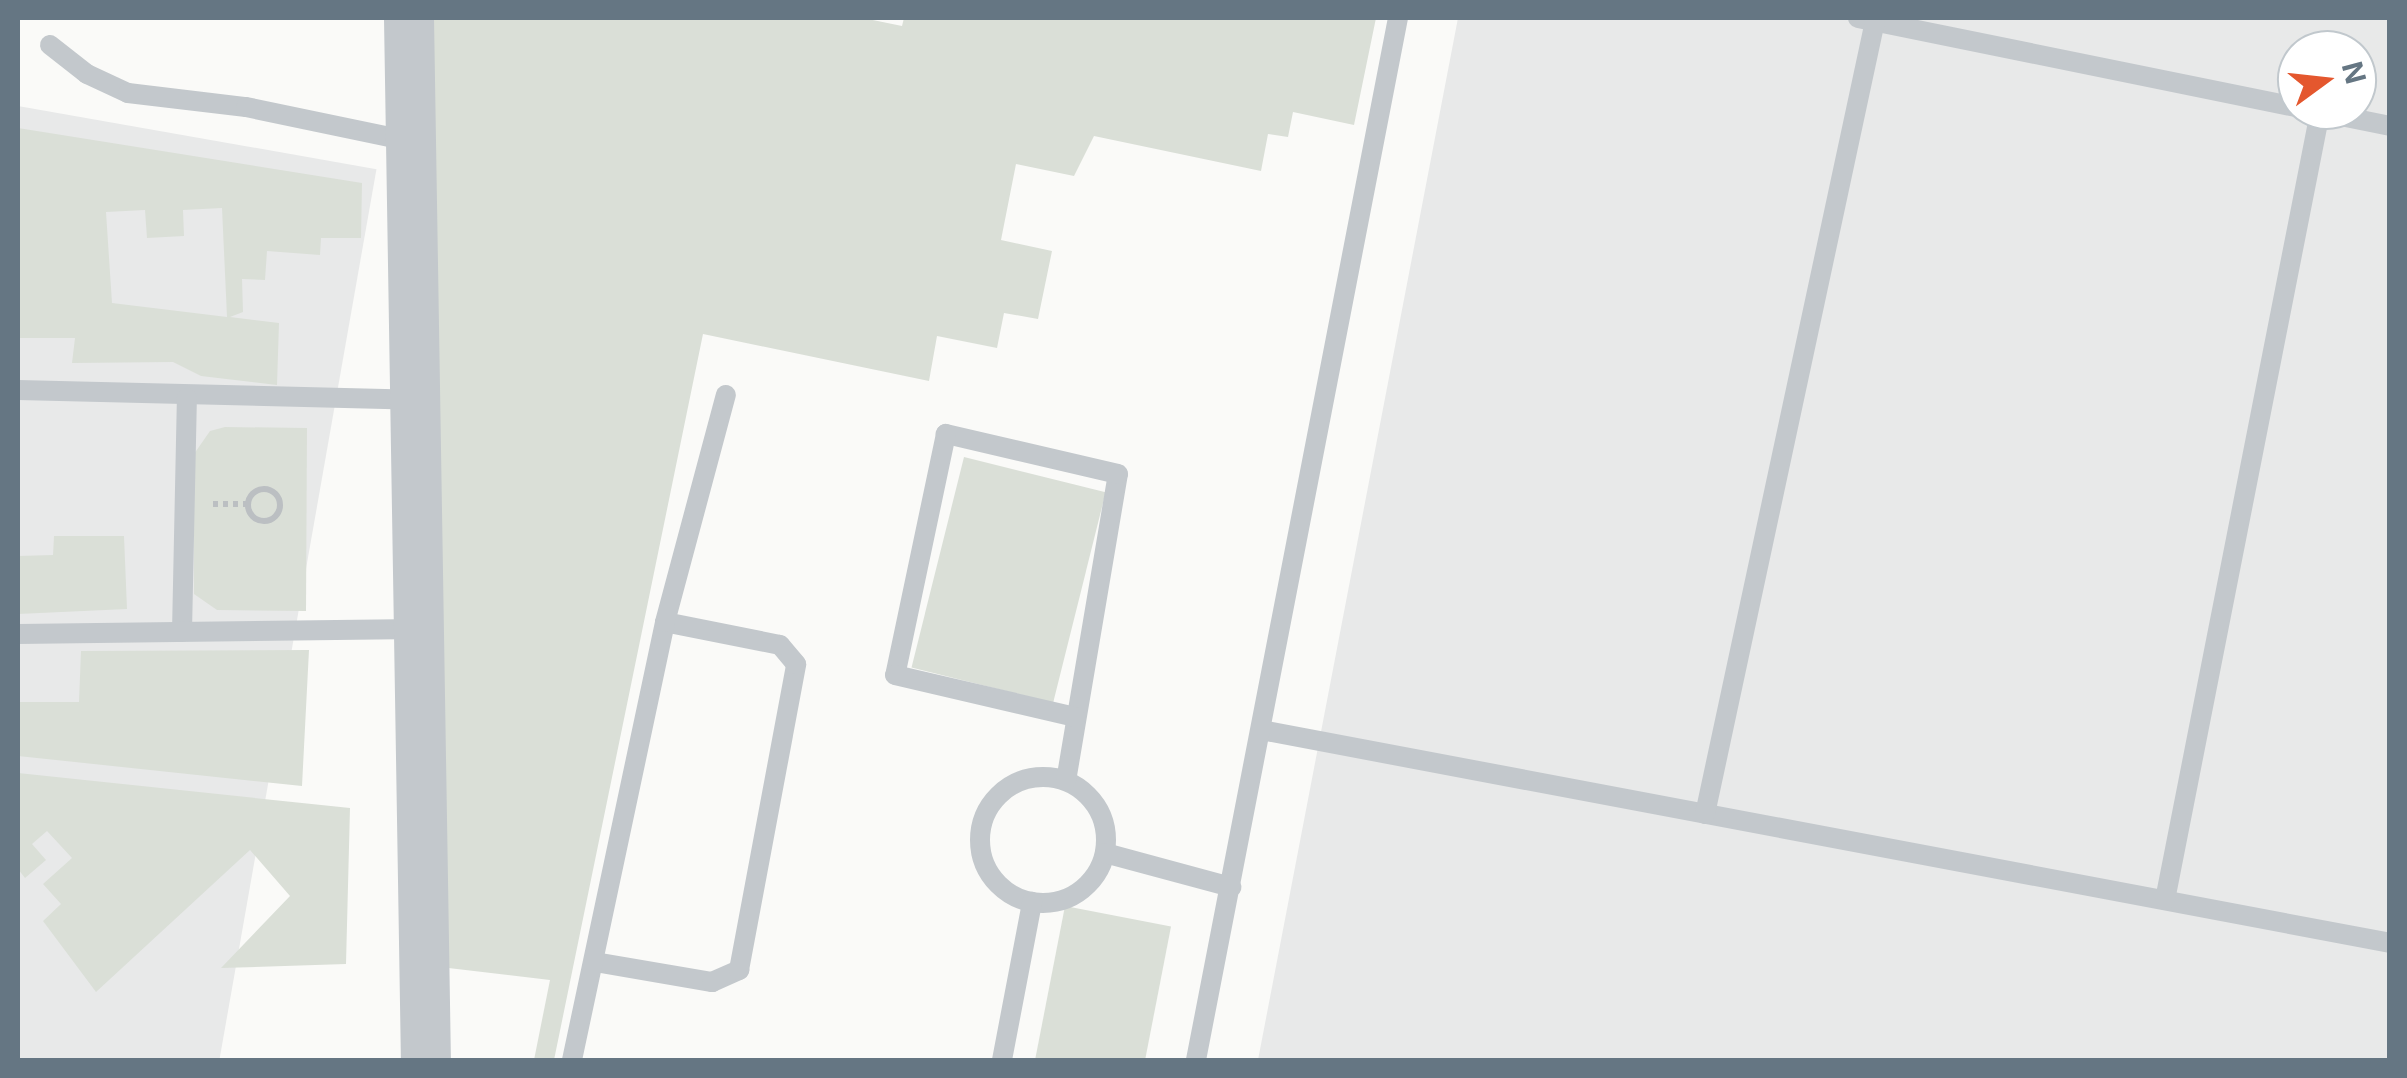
<!DOCTYPE html>
<html>
<head>
<meta charset="utf-8">
<style>
	body { margin:0 }
	#map { position:relative; width:2407px; height:1078px; overflow:hidden; background:#fafaf8; font-family:Inter,sans-serif }
	div>[style] { position:absolute }
	.built>* { inset:0; background:#e8e9e9; transform-origin:0 0 }
	.green>* { inset:0; background:#dadfd7; transform-origin:0 0 }
	.path>* { height:6px; margin-top:-3px; transform-origin:0; background:repeating-linear-gradient(90deg,#bbbfc2 0 5px,transparent 0 10px) }
	.path>.ring { margin:-3px; padding:0; box-sizing:content-box; background:none; border:6px solid #bbbfc2; border-radius:50% }
	.service>* { height:20px; margin:-10px; padding:0 10px; transform-origin:10px; border-radius:10px; background:#c3c8cc }
	.service>.ring { margin:-10px; padding:0; box-sizing:content-box; background:none; border:20px solid #c3c8cc; border-radius:50% }
	.tertiary>* { height:50px; margin:-25px; padding:0 25px; transform-origin:25px; border-radius:25px; background:#c3c8cc }
	span { translate:-50% -50%; white-space:nowrap; text-align:center; line-height:1.15; -webkit-text-stroke:10px #fff; paint-order:stroke }
	.frame { position:absolute; inset:0; border:20px solid #657683; pointer-events:none }
	.north { position:absolute; left:2277px; top:30px; width:100px; height:100px; box-sizing:border-box; background:#fff; border:2px solid #c1c8cd; border-radius:50%; rotate:75deg; font-size:28px; font-weight:700; line-height:40px; text-align:center; color:#657683 }
	.north::after { content:''; display:block; margin:auto; width:35px; height:45px; background:#e4572e; clip-path:polygon(50% 0,100% 100%,50% 72%,0 100%) }
</style>
</head>
<body>
<div id="map">
	<div class="built">
		<i style="clip-path:polygon(evenodd,1458px 18px,2389px 18px,2389px 1060px,1258px 1060px,1458px 18px,2297px 50px,2357px 50px,2357px 110px,2297px 110px,2297px 50px)"></i>
		<i style="left:18px;top:106px;width:364px;height:954px;rotate:10deg"></i>
	</div>
	<div class="green">
		<i style="clip-path:polygon(428px 18px,863px 18px,902px 26px,904px 18px,1376px 18px,1354px 125px,1293px 112px,1288px 137px,1268px 134px,1261px 171px,1094px 136px,1074px 176px,1016px 164px,1001px 240px,1052px 251px,1038px 319px,1004px 313px,997px 348px,937px 336px,929px 381px,703px 334px,554px 1060px,534px 1060px,550px 980px,440px 967px)"></i>
		<i style="clip-path:polygon(evenodd,18px 128px,362px 183px,361px 238px,321px 238px,320px 255px,267px 251px,265px 280px,242px 279px,243px 312px,230px 317px,279px 323px,277px 385px,201px 376px,173px 362px,72px 363px,75px 338px,18px 338px,18px 128px,222px 208px,227px 317px,112px 303px,106px 212px,145px 210px,147px 238px,184px 236px,183px 210px,222px 208px)"></i>
		<i style="clip-path:polygon(225px 427px,307px 428px,306px 611px,217px 610px,194px 594px,194px 454px,210px 431px)"></i>
		<i style="left:964px;top:457px;width:146px;height:217px;rotate:14deg"></i>
		<i style="clip-path:polygon(54px 536px,124px 536px,127px 609px,18px 614px,18px 556px,53px 555px)"></i>
		<i style="clip-path:polygon(309px 650px,302px 786px,18px 756px,18px 702px,79px 702px,81px 651px)"></i>
		<i style="clip-path:polygon(18px 773px,350px 808px,346px 964px,221px 968px,290px 896px,250px 850px,96px 992px,43px 921px,61px 904px,43px 884px,72px 858px,47px 831px,32px 844px,46px 860px,25px 878px,18px 869px)"></i>
		<i style="left:1065px;top:906px;width:108px;height:157px;rotate:11deg"></i>
	</div>
	<div class="path">
		<i class="ring" style="left:248px;top:489px;width:26px;height:26px"></i>
		<i style="left:213px;top:504px;width:35px"></i>
	</div>
	<div class="service">
		<i style="left:1858px;top:18px;width:448px;rotate:11.5deg"></i>
		<i style="left:50px;top:45px;width:47px;rotate:38.1deg"></i>
		<i style="left:87px;top:74px;width:45px;rotate:24.9deg"></i>
		<i style="left:128px;top:93px;width:119px;rotate:6.8deg"></i>
		<i style="left:246px;top:107px;width:167px;rotate:11.8deg"></i>
		<i style="left:2311px;top:110px;width:81px;rotate:11.4deg"></i>
		<i style="left:18px;top:390px;width:397px;rotate:1.4deg"></i>
		<i style="left:182px;top:632px;width:234px;rotate:-88.8deg"></i>
		<i style="left:18px;top:634px;width:400px;rotate:-0.7deg"></i>
		<i style="left:1261px;top:730px;width:1149px;rotate:10.68deg"></i>
		<i class="ring" style="left:980px;top:777px;width:106px;height:106px"></i>
		<i style="left:1066px;top:781px;width:311px;rotate:-80.4deg"></i>
		<i style="left:1118px;top:474px;width:177px;rotate:-166.9deg"></i>
		<i style="left:946px;top:434px;width:246px;rotate:101.9deg"></i>
		<i style="left:895px;top:675px;width:185px;rotate:13.1deg"></i>
		<i style="left:1705px;top:814px;width:811px;rotate:-77.9deg"></i>
		<i style="left:1105px;top:853px;width:131px;rotate:15.1deg"></i>
		<i style="left:2165px;top:900px;width:803px;rotate:-78.87deg"></i>
		<i style="left:595px;top:962px;width:119px;rotate:9.7deg"></i>
		<i style="left:712px;top:982px;width:30px;rotate:-24deg"></i>
		<i style="left:739px;top:970px;width:311px;rotate:-79.4deg"></i>
		<i style="left:796px;top:664px;width:25px;rotate:-130deg"></i>
		<i style="left:780px;top:645px;width:117px;rotate:-168.7deg"></i>
		<i style="left:572px;top:1060px;width:448px;rotate:-78deg"></i>
		<i style="left:665px;top:622px;width:235px;rotate:-75deg"></i>
		<i style="left:1002px;top:1060px;width:161px;rotate:-79.2deg"></i>
		<i style="left:1196px;top:1060px;width:1061px;rotate:-79.03deg"></i>
	</div>
	<div class="tertiary">
		<i style="left:409px;top:18px;width:1042px;rotate:89.07deg"></i>
	</div>
	<div class="frame"></div>
	<div class="north">N</div>
</div>
</body>
</html>
